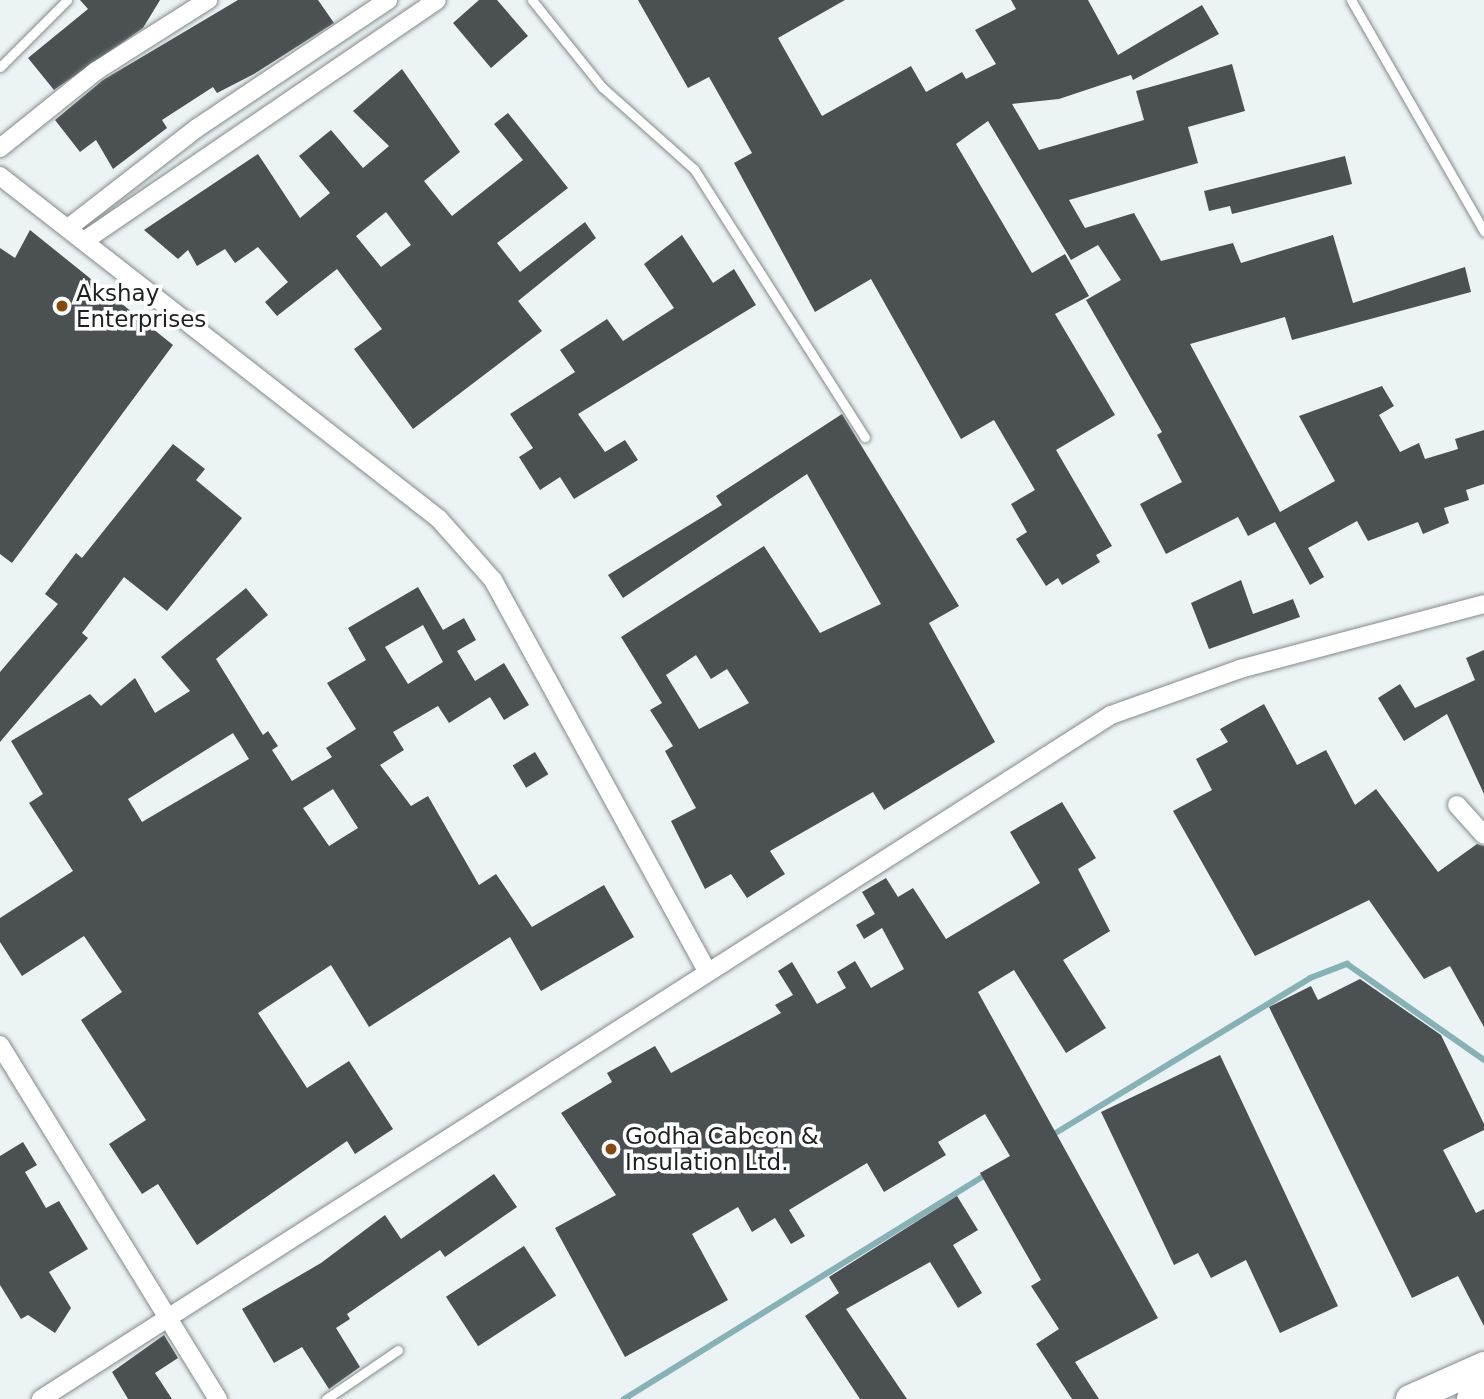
<!DOCTYPE html>
<html>
<head>
<meta charset="utf-8">
<style>
	body { margin:0 }
	#map { position:relative; width:1484px; height:1399px; overflow:hidden; background:#ecf3f4; font-family:"DejaVu Sans",sans-serif }
	div>[style] { position:absolute }
	.stream>* { height:6px; margin:-3px; padding:0 3px; transform-origin:3px; border-radius:3px; background:#86b1b7 }
	.building>* { inset:0; background:#4b5152; transform-origin:0 0 }
	.roads { filter:drop-shadow(0 0 2px #848a8b) drop-shadow(0 0 2px #848a8b) }
	.lane>* { height:9px; margin:-4.5px; padding:0 4.5px; transform-origin:4.5px; border-radius:4.5px; background:#fff }
	.street>* { height:18px; margin:-9px; padding:0 9px; transform-origin:9px; border-radius:9px; background:#fff }
	.primary>* { height:28px; margin:-14px; padding:0 14px; transform-origin:14px; border-radius:14px; background:#fff }
	.dots>* { width:19px; height:19px; translate:-50% -50%; box-sizing:border-box; border:4px solid #fff; border-radius:50% }
	span { translate:-50% -50%; white-space:nowrap; text-align:center; line-height:1.15; -webkit-text-stroke:7px #fff; paint-order:stroke }
	.poi-label { font-size:23px; color:#1e2121 }
	.left { translate:0 -50%; text-align:left }
</style>
</head>
<body>
<div id="map">
	<div class="stream">
		<i style="left:1049px;top:1137px;width:306px;rotate:-31.3deg"></i>
		<i style="left:1310px;top:978px;width:40px;rotate:-21deg"></i>
		<i style="left:1347px;top:964px;width:167px;rotate:35deg"></i>
		<i style="left:624px;top:1399px;width:429px;rotate:-31.8deg"></i>
	</div>
	<div class="building">
		<i style="clip-path:polygon(80px 0,160px 0,143px 28px,54px 90px,28px 58px,88px 9px)"></i>
		<i style="clip-path:polygon(238px 0,318px 0,334px 23px,254px 74px,217px 93px,213px 87px,162px 120px,167px 128px,113px 169px,96px 140px,80px 152px,55px 120px,103px 80px)"></i>
		<i style="clip-path:polygon(479px 0,497px 0,528px 36px,491px 68px,453px 23px)"></i>
		<i style="clip-path:polygon(638px 0,845px 0,778px 38px,822px 116px,911px 66px,926px 92px,962px 72px,966px 79px,996px 64px,975px 30px,1016px 9px,1011px 0,1088px 0,1118px 55px,1202px 5px,1219px 34px,1133px 80px,1131px 75px,1059px 99px,1012px 104px,1039px 150px,1144px 120px,1136px 91px,1232px 64px,1245px 111px,1188px 127px,1198px 163px,1069px 200px,1085px 228px,1134px 213px,1161px 261px,1233px 243px,1241px 263px,1333px 235px,1353px 303px,1465px 267px,1471px 292px,1292px 340px,1285px 317px,1190px 344px,1280px 512px,1335px 481px,1299px 416px,1382px 386px,1394px 406px,1379px 415px,1400px 452px,1419px 443px,1425px 459px,1458px 449px,1455px 439px,1484px 430px,1484px 484px,1466px 490px,1469px 500px,1444px 508px,1449px 523px,1423px 534px,1418px 522px,1368px 541px,1357px 521px,1308px 548px,1324px 577px,1310px 585px,1275px 522px,1248px 536px,1238px 517px,1166px 554px,1140px 504px,1182px 482px,1157px 435px,1162px 432px,1086px 300px,1121px 280px,1098px 245px,1071px 260px,988px 121px,956px 144px,1032px 273px,1065px 254px,1089px 296px,1055px 314px,1115px 415px,1056px 450px,1112px 546px,1096px 555px,1100px 562px,1062px 585px,1058px 578px,1046px 586px,1016px 539px,1027px 532px,1011px 504px,1035px 490px,994px 420px,961px 439px,871px 279px,815px 312px,734px 163px,752px 153px,709px 77px,688px 88px)"></i>
		<i style="clip-path:polygon(evenodd,402px 69px,460px 152px,424px 181px,452px 216px,523px 160px,494px 124px,508px 113px,568px 188px,497px 243px,520px 272px,585px 222px,596px 238px,518px 301px,542px 331px,413px 429px,354px 349px,382px 329px,337px 269px,277px 316px,265px 302px,288px 282px,258px 247px,235px 263px,225px 249px,197px 266px,188px 250px,178px 259px,144px 230px,258px 154px,300px 218px,330px 193px,299px 156px,331px 130px,363px 168px,389px 146px,353px 111px,402px 69px,386px 212px,411px 245px,381px 267px,356px 236px,386px 212px)"></i>
		<i style="clip-path:polygon(1345px 156px,1352px 184px,1232px 214px,1230px 206px,1209px 211px,1204px 191px)"></i>
		<i style="clip-path:polygon(30px 230px,173px 345px,12px 563px,0 554px,0 248px,15px 258px)"></i>
		<i style="clip-path:polygon(682px 235px,713px 283px,734px 269px,756px 305px,578px 414px,605px 452px,625px 440px,638px 460px,574px 499px,560px 477px,540px 490px,519px 457px,533px 448px,510px 414px,575px 372px,560px 350px,607px 319px,623px 341px,674px 308px,644px 264px)"></i>
		<i style="clip-path:polygon(evenodd,842px 414px,959px 606px,929px 623px,995px 742px,884px 810px,873px 792px,770px 851px,785px 874px,747px 898px,731px 874px,705px 889px,671px 821px,696px 808px,665px 751px,673px 746px,650px 710px,662px 703px,621px 637px,764px 546px,820px 633px,881px 604px,807px 474px,623px 598px,608px 575px,722px 505px,716px 496px,842px 414px,696px 655px,711px 679px,727px 669px,749px 703px,699px 729px,666px 675px,696px 655px)"></i>
		<i style="clip-path:polygon(173px 444px,205px 469px,196px 480px,242px 518px,167px 611px,124px 577px,82px 633px,88px 638px,0 742px,0 672px,58px 604px,45px 594px,76px 553px,82px 558px)"></i>
		<i style="clip-path:polygon(1241px 580px,1253px 614px,1293px 599px,1300px 617px,1209px 649px,1191px 603px)"></i>
		<i style="clip-path:polygon(evenodd,418px 587px,443px 630px,464px 618px,476px 640px,457px 651px,475px 681px,504px 663px,529px 705px,504px 720px,490px 697px,449px 723px,438px 706px,393px 732px,404px 750px,380px 765px,411px 806px,428px 796px,479px 885px,496px 874px,532px 927px,604px 885px,634px 937px,541px 991px,510px 937px,369px 1027px,331px 965px,258px 1013px,307px 1088px,349px 1061px,393px 1129px,355px 1154px,347px 1141px,197px 1245px,158px 1184px,142px 1194px,109px 1144px,146px 1120px,81px 1020px,122px 992px,84px 936px,22px 976px,0 942px,0 918px,73px 871px,29px 803px,43px 794px,11px 741px,90px 694px,101px 706px,135px 678px,155px 713px,190px 691px,161px 657px,246px 588px,268px 615px,216px 659px,263px 735px,268px 731px,278px 746px,272px 750px,292px 781px,332px 757px,326px 748px,356px 729px,327px 683px,366px 660px,348px 628px,418px 587px,423px 625px,443px 662px,408px 684px,385px 647px,423px 625px,418px 587px,233px 733px,249px 759px,142px 822px,128px 799px,233px 733px,418px 587px,333px 789px,358px 828px,329px 846px,303px 808px,333px 789px)"></i>
		<i style="clip-path:polygon(1484px 650px,1484px 794px,1447px 714px,1404px 741px,1378px 698px,1400px 684px,1415px 708px,1475px 680px,1466px 658px)"></i>
		<i style="clip-path:polygon(1264px 704px,1297px 765px,1326px 750px,1355px 805px,1376px 789px,1438px 872px,1477px 844px,1484px 846px,1484px 1027px,1450px 966px,1424px 979px,1369px 900px,1255px 956px,1173px 811px,1212px 790px,1196px 759px,1228px 742px,1220px 729px)"></i>
		<i style="left:535px;top:752px;width:26px;height:26px;rotate:59deg"></i>
		<i style="clip-path:polygon(1062px 802px,1096px 858px,1078px 869px,1110px 931px,1063px 960px,1106px 1028px,1066px 1053px,1014px 970px,978px 992px,1158px 1318px,1075px 1362px,1099px 1399px,1072px 1399px,1036px 1344px,1059px 1329px,1031px 1286px,1041px 1280px,980px 1173px,1010px 1156px,985px 1114px,938px 1142px,946px 1155px,884px 1192px,867px 1163px,789px 1210px,805px 1236px,791px 1244px,775px 1218px,752px 1232px,738px 1207px,692px 1234px,728px 1300px,625px 1357px,555px 1228px,616px 1195px,561px 1113px,612px 1082px,607px 1073px,655px 1046px,671px 1073px,781px 1013px,775px 1005px,793px 995px,778px 971px,792px 962px,817px 1004px,846px 988px,837px 972px,855px 961px,871px 988px,904px 969px,882px 928px,864px 939px,856px 925px,875px 914px,862px 892px,886px 878px,898px 897px,913px 888px,946px 939px,1040px 883px,1010px 832px)"></i>
		<i style="clip-path:polygon(1360px 979px,1441px 1035px,1484px 1124px,1484px 1130px,1443px 1150px,1476px 1213px,1484px 1209px,1484px 1326px,1458px 1276px,1412px 1298px,1269px 1007px,1311px 986px,1318px 1000px)"></i>
		<i style="clip-path:polygon(1220px 1055px,1338px 1306px,1280px 1333px,1246px 1260px,1211px 1278px,1198px 1253px,1174px 1265px,1101px 1112px)"></i>
		<i style="clip-path:polygon(23px 1142px,37px 1165px,25px 1172px,46px 1208px,59px 1201px,88px 1249px,49px 1272px,71px 1308px,55px 1333px,28px 1315px,21px 1319px,0 1285px,0 1156px)"></i>
		<i style="clip-path:polygon(494px 1174px,517px 1207px,445px 1257px,440px 1250px,347px 1314px,350px 1319px,336px 1328px,360px 1367px,329px 1389px,302px 1347px,274px 1363px,242px 1309px,321px 1263px,385px 1215px,401px 1239px)"></i>
		<i style="clip-path:polygon(957px 1196px,978px 1230px,953px 1245px,982px 1293px,958px 1308px,930px 1262px,846px 1309px,907px 1399px,860px 1399px,805px 1316px,839px 1293px,829px 1277px)"></i>
		<i style="left:524px;top:1246px;width:59px;height:93px;rotate:57deg"></i>
		<i style="clip-path:polygon(164px 1335px,178px 1358px,155px 1373px,172px 1399px,128px 1399px,112px 1372px)"></i>
	</div>
	<div class="roads">
		<div class="lane">
			<i style="left:532px;top:0;width:112px;rotate:51.2deg"></i>
			<i style="left:602px;top:87px;width:123px;rotate:41.7deg"></i>
			<i style="left:694px;top:169px;width:318px;rotate:57.5deg"></i>
			<i style="left:1351px;top:0;width:267px;rotate:60.1deg"></i>
			<i style="left:0;top:67px;width:95px;rotate:-45deg"></i>
			<i style="left:326px;top:1399px;width:87px;rotate:-34.2deg"></i>
		</div>
		<div class="street">
			<i style="left:0;top:148px;width:123px;rotate:-38.7deg"></i>
			<i style="left:96px;top:71px;width:133px;rotate:-32.4deg"></i>
			<i style="left:0;top:176px;width:557px;rotate:38deg"></i>
			<i style="left:439px;top:519px;width:81px;rotate:48.5deg"></i>
			<i style="left:493px;top:580px;width:446px;rotate:61.3deg"></i>
			<i style="left:68px;top:228px;width:163px;rotate:-37.8deg"></i>
			<i style="left:197px;top:128px;width:230px;rotate:-33.8deg"></i>
			<i style="left:84px;top:241px;width:427px;rotate:-34.3deg"></i>
			<i style="left:1457px;top:805px;width:40px;rotate:48deg"></i>
			<i style="left:0;top:1045px;width:416px;rotate:58.4deg"></i>
			<i style="left:41px;top:1399px;width:1270px;rotate:-32.59deg"></i>
			<i style="left:1111px;top:715px;width:137px;rotate:-19.6deg"></i>
			<i style="left:1240px;top:669px;width:253px;rotate:-14.9deg"></i>
		</div>
		<div class="primary">
			<i style="left:1410px;top:1399px;width:81px;rotate:-24deg"></i>
			<i style="left:1471px;top:1399px;width:14px;rotate:-25deg"></i>
		</div>
	</div>
	<div class="dots">
		<i style="left:62px;top:306px;background:#88490e"></i>
		<i style="left:611px;top:1149px;background:#88490e"></i>
	</div>
	<div class="poi-label">
		<span class="left" style="left:76px;top:306px">Akshay<br>Enterprises</span>
		<span class="left" style="left:625px;top:1149px">Godha Cabcon &amp;<br>Insulation Ltd.</span>
	</div>
</div>
</body>
</html>
